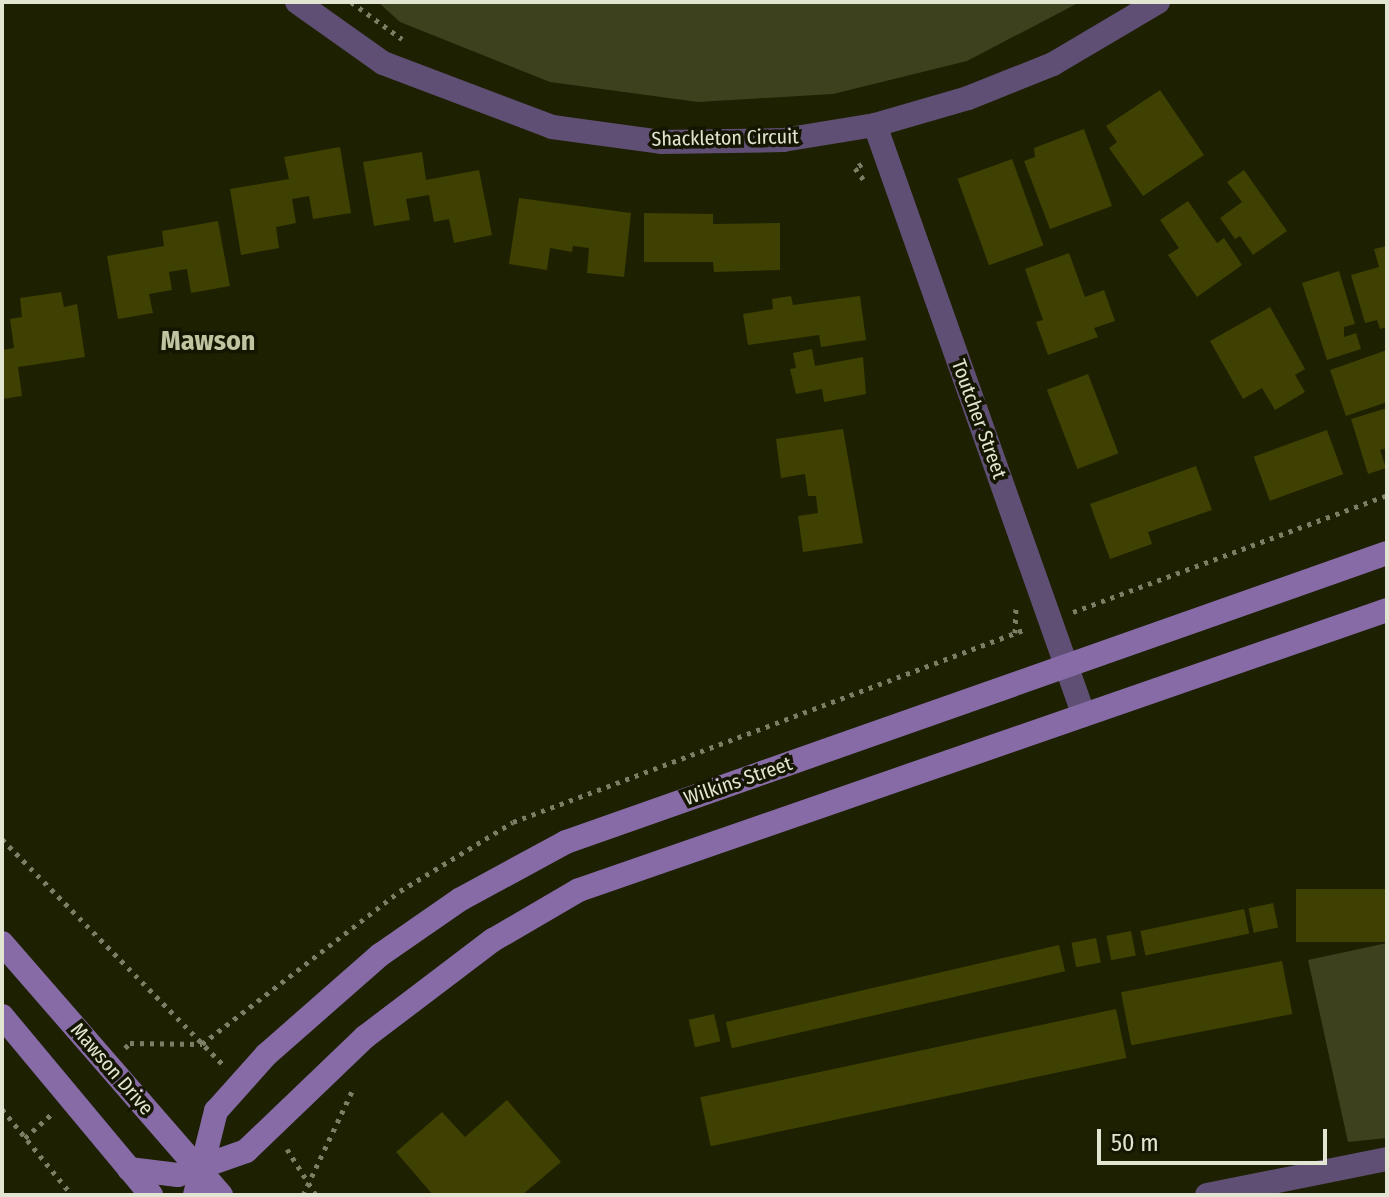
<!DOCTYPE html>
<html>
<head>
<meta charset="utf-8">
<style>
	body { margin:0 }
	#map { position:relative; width:1389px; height:1197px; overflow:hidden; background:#1e2002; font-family:"Fira Sans Condensed",sans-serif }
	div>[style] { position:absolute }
	.green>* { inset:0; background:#3e411d }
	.building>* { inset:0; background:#3e4101; transform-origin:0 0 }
	.path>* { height:5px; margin-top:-2.5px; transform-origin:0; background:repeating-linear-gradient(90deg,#7c7e66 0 4px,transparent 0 10px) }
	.street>* { height:24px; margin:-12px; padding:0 12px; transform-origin:12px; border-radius:12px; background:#604f75 }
	.secondary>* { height:24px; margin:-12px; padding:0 12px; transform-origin:12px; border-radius:12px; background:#866ba7 }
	span { translate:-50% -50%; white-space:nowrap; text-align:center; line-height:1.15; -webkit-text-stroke:7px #151600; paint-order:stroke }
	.street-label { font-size:20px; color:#e3e5d3 }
	.district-label { font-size:28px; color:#c0c4a1; font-weight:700 }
	.frame { position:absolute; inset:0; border:4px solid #e3e5d3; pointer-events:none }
	.scale { position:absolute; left:1097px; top:1129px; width:230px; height:36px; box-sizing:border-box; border:4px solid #e3e5d3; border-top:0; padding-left:10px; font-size:24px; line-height:28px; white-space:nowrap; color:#e3e5d3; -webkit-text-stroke:6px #151600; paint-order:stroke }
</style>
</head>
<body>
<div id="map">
	<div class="green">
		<i style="clip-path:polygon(378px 2px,1080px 2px,967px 61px,833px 94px,698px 102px,550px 82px,400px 22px)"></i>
		<i style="clip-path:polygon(1387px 943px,1387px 1138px,1348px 1142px,1308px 960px)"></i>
	</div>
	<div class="building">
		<i style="clip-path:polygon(1160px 90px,1204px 155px,1143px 196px,1109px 148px,1117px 142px,1106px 126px)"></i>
		<i style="clip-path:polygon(1084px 129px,1112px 206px,1050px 229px,1024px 161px,1035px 157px,1034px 148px)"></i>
		<i style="clip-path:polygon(340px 147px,351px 213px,313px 219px,309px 196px,292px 199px,296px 223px,276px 227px,279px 248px,241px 255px,230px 189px,289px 179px,284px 157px)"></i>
		<i style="clip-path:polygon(422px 152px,426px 180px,479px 170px,492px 235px,454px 243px,449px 219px,434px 222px,429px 195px,406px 199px,410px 220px,374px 226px,363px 162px)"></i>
		<i style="left:1012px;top:159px;width:92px;height:58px;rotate:70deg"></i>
		<i style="clip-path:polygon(1244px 170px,1287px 231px,1253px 255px,1240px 236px,1235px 239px,1220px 218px,1242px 202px,1227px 182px)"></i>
		<i style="clip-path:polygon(519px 198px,631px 213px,624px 277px,587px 273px,589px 248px,573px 246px,572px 252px,550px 248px,547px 270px,509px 264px)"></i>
		<i style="clip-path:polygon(1188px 201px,1217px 243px,1224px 238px,1242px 265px,1197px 297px,1168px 255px,1179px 248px,1160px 220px)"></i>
		<i style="clip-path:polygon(644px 213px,713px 214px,713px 224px,780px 223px,780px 270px,714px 272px,713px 262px,644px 262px)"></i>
		<i style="clip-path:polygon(218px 221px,230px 286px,191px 293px,187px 269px,169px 272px,172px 290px,149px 294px,153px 313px,118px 319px,107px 256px,164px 246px,162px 231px)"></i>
		<i style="clip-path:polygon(1387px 246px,1387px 327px,1380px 329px,1377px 320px,1365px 323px,1351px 275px,1379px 267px,1374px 249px)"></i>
		<i style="clip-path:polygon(1069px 253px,1085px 297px,1104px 290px,1115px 321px,1094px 328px,1098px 337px,1048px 355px,1036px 322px,1043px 320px,1025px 269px)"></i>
		<i style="clip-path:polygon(1339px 271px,1355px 324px,1344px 327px,1344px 337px,1356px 333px,1361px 349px,1327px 360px,1302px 283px)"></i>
		<i style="clip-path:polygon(61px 292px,64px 307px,77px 304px,85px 357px,18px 367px,22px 396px,2px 399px,2px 350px,14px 348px,10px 319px,22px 317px,20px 298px)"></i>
		<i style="clip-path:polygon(791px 296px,793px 305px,860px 296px,866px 340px,821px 347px,819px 335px,748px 345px,743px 314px,773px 309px,772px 299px)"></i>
		<i style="clip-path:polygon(1270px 307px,1305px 369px,1295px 375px,1305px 392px,1275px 410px,1262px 388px,1243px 399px,1210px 341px)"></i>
		<i style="clip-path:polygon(812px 349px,815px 366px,863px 357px,866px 394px,824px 402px,822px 389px,796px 394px,790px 369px,796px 368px,793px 353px)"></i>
		<i style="clip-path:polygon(1387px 350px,1387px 402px,1346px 416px,1330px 370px)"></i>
		<i style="left:1088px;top:374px;width:85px;height:44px;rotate:69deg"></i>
		<i style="clip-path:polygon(1387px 408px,1387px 448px,1380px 450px,1386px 468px,1368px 474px,1351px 419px)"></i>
		<i style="clip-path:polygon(843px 429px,863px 543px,803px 552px,798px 516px,818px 513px,816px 496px,808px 496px,805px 474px,781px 478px,776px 439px)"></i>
		<i style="left:1327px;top:430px;width:47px;height:78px;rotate:70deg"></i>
		<i style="clip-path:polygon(1196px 466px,1212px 510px,1148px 532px,1152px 544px,1110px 559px,1090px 504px)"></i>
		<i style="left:1387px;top:889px;width:53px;height:91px;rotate:90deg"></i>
		<i style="left:1273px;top:903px;width:25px;height:25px;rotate:78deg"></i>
		<i style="left:1244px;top:909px;width:25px;height:106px;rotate:78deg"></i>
		<i style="left:1131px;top:931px;width:25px;height:25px;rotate:79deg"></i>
		<i style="left:1096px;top:938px;width:25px;height:25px;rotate:79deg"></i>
		<i style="left:1059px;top:945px;width:27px;height:342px;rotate:77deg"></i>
		<i style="left:1282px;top:961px;width:54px;height:164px;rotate:79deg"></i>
		<i style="left:1116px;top:1009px;width:50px;height:425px;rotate:78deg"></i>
		<i style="left:714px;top:1014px;width:28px;height:26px;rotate:77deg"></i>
		<i style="clip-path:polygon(507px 1100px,561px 1162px,522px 1195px,433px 1195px,396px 1152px,442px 1112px,465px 1137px)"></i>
	</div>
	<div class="path">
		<i style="left:351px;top:2px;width:63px;rotate:36deg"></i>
		<i style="left:862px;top:164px;width:8px;rotate:150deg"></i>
		<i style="left:855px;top:168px;width:14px;rotate:54deg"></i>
		<i style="left:1073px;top:612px;width:335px;rotate:-20.4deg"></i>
		<i style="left:1015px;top:633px;width:24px;rotate:-88deg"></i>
		<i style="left:2px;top:839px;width:316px;rotate:45.6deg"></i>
		<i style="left:125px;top:1048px;width:7px;rotate:-45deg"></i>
		<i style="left:130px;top:1043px;width:72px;rotate:0.8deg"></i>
		<i style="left:202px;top:1044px;width:250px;rotate:-37.7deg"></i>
		<i style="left:400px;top:891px;width:132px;rotate:-31.4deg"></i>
		<i style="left:513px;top:822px;width:548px;rotate:-20.62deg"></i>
		<i style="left:2px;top:1109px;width:111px;rotate:50.9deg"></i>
		<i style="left:25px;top:1138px;width:36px;rotate:-42deg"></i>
		<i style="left:287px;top:1149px;width:54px;rotate:57.8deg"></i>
		<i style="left:303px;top:1195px;width:119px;rotate:-64.7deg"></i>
	</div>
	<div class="street">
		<i style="left:297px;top:2px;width:105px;rotate:35.3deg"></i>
		<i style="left:383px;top:63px;width:181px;rotate:20.7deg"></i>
		<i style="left:552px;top:127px;width:110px;rotate:7.8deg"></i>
		<i style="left:661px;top:142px;width:122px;rotate:-0.9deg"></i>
		<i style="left:783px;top:140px;width:93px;rotate:-9.3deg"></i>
		<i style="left:875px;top:125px;width:97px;rotate:-16.2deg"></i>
		<i style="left:968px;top:98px;width:92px;rotate:-21.8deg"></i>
		<i style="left:1053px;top:64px;width:122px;rotate:-30.6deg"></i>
		<i style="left:875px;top:125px;width:624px;rotate:70.52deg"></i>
		<i style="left:1207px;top:1195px;width:184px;rotate:-11.3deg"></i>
	</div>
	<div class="secondary">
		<i style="left:2px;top:943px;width:334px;rotate:49deg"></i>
		<i style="left:2px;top:1016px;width:233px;rotate:50.2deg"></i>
		<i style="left:129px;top:1169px;width:49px;rotate:7deg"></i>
		<i style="left:178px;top:1175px;width:72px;rotate:-19.4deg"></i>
		<i style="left:246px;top:1151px;width:165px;rotate:-43.8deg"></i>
		<i style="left:365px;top:1037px;width:161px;rotate:-37.2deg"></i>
		<i style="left:493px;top:940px;width:99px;rotate:-30.2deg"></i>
		<i style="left:579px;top:890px;width:855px;rotate:-19.11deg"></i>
		<i style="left:195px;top:1195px;width:87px;rotate:-76deg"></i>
		<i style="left:216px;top:1111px;width:75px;rotate:-48.2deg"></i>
		<i style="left:266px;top:1055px;width:152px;rotate:-41.3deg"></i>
		<i style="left:380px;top:955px;width:98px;rotate:-34.7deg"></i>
		<i style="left:461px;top:899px;width:119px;rotate:-28.5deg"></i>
		<i style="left:566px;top:842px;width:870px;rotate:-19.39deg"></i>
	</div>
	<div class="street-label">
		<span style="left:725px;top:138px;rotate:-1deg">Shackleton Circuit</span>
		<span style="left:979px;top:419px;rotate:70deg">Toutcher Street</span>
		<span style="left:738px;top:781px;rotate:-19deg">Wilkins Street</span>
		<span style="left:112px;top:1069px;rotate:49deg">Mawson Drive</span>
	</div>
	<div class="district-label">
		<span style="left:208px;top:341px">Mawson</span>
	</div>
	<div class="frame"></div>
	<div class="scale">50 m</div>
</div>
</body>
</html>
